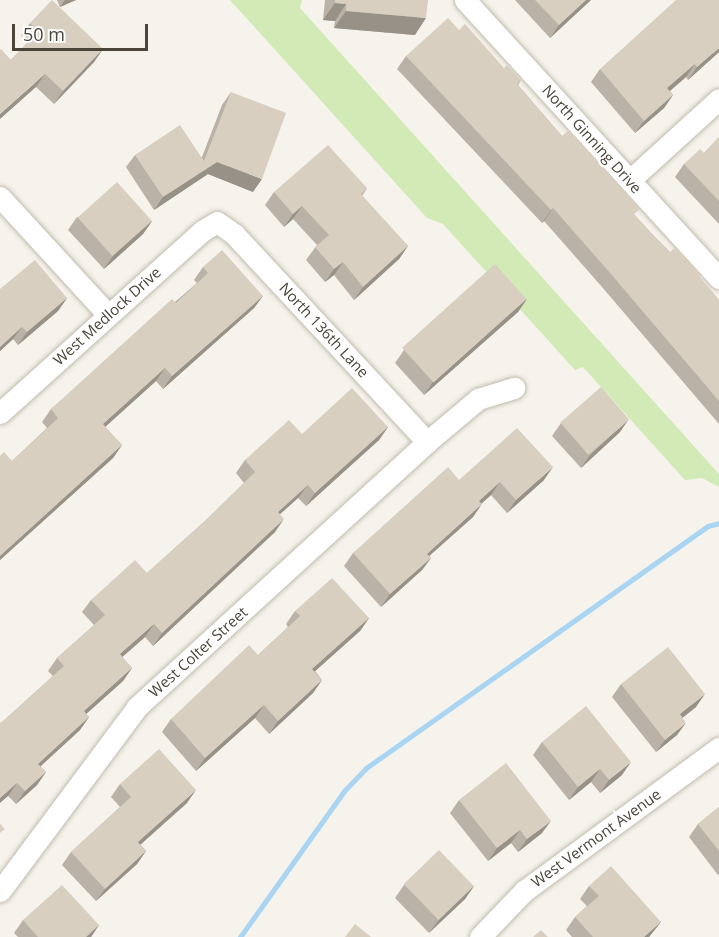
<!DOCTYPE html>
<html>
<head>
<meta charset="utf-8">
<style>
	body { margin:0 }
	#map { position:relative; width:719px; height:937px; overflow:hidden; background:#f6f3ec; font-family:"Open Sans",sans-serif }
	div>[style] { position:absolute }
	.green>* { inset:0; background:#d2eab5 }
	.stream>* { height:5px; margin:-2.5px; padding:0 2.5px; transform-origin:2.5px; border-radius:2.5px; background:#a9d4f2 }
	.roads { filter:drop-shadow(0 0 2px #c2bbae) drop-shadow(0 0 2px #c2bbae) }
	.minor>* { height:21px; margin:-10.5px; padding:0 10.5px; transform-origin:10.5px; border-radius:10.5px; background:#fff }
	.wall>* { inset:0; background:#bab2a6 }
	.shaded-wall>* { inset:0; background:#979187 }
	.building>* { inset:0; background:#d8cfc1; transform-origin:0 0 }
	span { translate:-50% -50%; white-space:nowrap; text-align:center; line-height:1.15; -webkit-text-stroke:5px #fff; paint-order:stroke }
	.street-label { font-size:15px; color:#4b4439 }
	.scale { position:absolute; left:12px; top:24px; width:136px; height:27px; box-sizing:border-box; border:3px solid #4b4439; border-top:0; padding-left:8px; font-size:18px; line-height:21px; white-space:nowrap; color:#4b4439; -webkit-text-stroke:4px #fff; paint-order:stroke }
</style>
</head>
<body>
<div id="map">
	<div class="green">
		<i style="clip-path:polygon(230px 0,302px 0,300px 8px,719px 474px,719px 487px,702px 478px,685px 480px,583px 367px,575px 370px,443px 224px,427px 218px)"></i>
	</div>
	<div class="stream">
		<i style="left:240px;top:937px;width:179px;rotate:-54.5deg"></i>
		<i style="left:344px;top:791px;width:32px;rotate:-46deg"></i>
		<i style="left:366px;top:768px;width:419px;rotate:-35.3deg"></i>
		<i style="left:708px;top:526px;width:11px;rotate:-15deg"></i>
	</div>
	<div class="roads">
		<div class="minor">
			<i style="left:465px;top:0;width:377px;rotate:47.6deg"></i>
			<i style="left:630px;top:180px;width:120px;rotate:-42.3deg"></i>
			<i style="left:0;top:197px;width:160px;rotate:47.5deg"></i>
			<i style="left:0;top:413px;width:272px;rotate:-42deg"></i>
			<i style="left:202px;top:231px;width:17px;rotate:-31deg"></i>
			<i style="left:217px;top:222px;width:21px;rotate:35deg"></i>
			<i style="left:234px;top:234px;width:284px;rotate:47.1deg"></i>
			<i style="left:0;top:891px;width:229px;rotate:-53.3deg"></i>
			<i style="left:137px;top:707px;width:393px;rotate:-42.4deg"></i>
			<i style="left:427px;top:442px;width:67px;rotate:-40.1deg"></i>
			<i style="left:478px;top:399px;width:38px;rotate:-17deg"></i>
			<i style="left:480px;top:937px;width:64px;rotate:-46.3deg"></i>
			<i style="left:524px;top:891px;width:242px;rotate:-36.3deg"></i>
		</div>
	</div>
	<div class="wall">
		<i style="clip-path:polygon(57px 0,76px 0,60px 7px)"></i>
		<i style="clip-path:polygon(325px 0,428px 0,415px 35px,334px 28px,335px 21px,323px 20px)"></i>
		<i style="clip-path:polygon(515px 0,591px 0,550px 38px)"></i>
		<i style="clip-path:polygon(30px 23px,103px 49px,94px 62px,54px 104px,36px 87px,11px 60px,28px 42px,21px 36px)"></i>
		<i style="clip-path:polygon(719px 52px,688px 80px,686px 77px,670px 91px,673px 95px,664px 108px,635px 133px,591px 82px,600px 69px)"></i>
		<i style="clip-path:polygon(406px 56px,504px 68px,521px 80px,518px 85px,562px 136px,653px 235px,670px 252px,700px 278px,719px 300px,719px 424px,602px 287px,544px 221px,542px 223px,397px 69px)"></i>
		<i style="clip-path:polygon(231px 92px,253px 192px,208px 174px,154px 210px,126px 167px,135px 155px,202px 157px,222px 105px)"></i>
		<i style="clip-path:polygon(719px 137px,719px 224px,675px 177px,684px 164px,704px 153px)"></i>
		<i style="clip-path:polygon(367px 188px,362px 196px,408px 246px,399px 259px,354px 300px,334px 275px,325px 282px,306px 260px,317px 245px,293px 219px,284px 227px,265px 205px,274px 192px)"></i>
		<i style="clip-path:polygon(77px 217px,152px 221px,143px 234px,104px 269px,68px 230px)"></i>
		<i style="clip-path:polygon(203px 267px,263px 296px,254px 308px,163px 389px,156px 381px,105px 427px,122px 445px,113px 458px,0 560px,0 456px,12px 461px,47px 428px,42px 422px,51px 409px,197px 283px,194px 280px)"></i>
		<i style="clip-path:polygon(0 289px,67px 298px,58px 311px,18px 345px,13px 339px,0 351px)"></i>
		<i style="clip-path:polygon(527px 299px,518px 312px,424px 395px,395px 363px,404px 350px)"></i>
		<i style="clip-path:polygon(561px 423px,620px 432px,581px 468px,552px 436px)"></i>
		<i style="clip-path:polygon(388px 427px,379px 440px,306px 506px,298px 498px,280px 514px,275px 532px,153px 646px,145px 637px,122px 657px,132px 668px,123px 681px,86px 714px,89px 717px,80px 730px,40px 766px,46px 772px,37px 785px,16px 804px,8px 796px,1px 723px,53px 676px,48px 671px,57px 658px,94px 625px,82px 612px,91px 600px,147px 573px,206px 520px,244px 483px,236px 473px,245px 460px,302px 434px)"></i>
		<i style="clip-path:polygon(459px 480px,544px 480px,507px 513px,491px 495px,481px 504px,473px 517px,429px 556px,431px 558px,422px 570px,381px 607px,344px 566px,353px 553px)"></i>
		<i style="clip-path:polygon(295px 611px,369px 618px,360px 631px,315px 671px,322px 680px,313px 693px,269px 734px,255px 718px,196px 771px,162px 732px,171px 719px,258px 655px,288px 627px,286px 624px)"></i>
		<i style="clip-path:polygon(621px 684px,696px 707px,682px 718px,677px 735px,656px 752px,612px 697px)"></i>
		<i style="clip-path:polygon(542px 742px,622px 775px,600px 793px,591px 782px,569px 800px,533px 755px)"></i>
		<i style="clip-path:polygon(120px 784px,187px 803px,140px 844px,146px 851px,137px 864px,96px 901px,62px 865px,71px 852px,120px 807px,111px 797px)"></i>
		<i style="clip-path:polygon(459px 800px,542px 833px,518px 852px,511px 843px,488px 861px,450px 813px)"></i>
		<i style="clip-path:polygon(719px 807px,719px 874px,718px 875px,689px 837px,698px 824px)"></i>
		<i style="clip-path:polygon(404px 885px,474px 886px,465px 899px,429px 933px,395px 898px)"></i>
		<i style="clip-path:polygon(589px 886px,661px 922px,649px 937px,572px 937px,566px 930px,575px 917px,587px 906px,580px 899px)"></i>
		<i style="clip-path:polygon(23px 920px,99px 925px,91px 937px,18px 937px,14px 933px)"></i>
	</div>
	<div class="shaded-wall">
		<i style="clip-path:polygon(65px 0,76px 0,60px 7px)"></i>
		<i style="clip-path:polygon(586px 0,591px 0,550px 38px,559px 25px)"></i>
		<i style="clip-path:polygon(335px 3px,346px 4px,335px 21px,323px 20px)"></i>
		<i style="clip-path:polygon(346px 11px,426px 18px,415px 35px,334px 28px)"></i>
		<i style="clip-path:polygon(719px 48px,719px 52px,688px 80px,697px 67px)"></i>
		<i style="clip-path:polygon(103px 49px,94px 62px,54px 104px,63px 91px)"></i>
		<i style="clip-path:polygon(695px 64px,686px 77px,658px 101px,667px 88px)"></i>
		<i style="clip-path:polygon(45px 74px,36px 87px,0 119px,0 114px)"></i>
		<i style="clip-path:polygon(673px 95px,664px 108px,635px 133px,644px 121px)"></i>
		<i style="clip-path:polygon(217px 162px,262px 179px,253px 192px,208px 174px,154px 210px,163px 197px)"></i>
		<i style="clip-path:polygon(302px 206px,293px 219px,284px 227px,293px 214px)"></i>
		<i style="clip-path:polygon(553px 208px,544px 221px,542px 223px,551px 210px)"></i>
		<i style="clip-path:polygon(152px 221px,143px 234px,104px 269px,113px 256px)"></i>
		<i style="clip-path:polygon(408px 246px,399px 259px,354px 300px,363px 287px)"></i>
		<i style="clip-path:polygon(343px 262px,334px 275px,325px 282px,334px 269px)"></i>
		<i style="clip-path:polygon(263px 296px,254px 308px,163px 389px,172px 376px)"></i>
		<i style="clip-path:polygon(67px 298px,58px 311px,18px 345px,27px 332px)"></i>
		<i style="clip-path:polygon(527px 299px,518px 312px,424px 395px,433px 382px)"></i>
		<i style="clip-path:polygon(22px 327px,13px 339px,0 351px,0 347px)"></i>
		<i style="clip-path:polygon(165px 368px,156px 381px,94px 437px,103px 424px)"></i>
		<i style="clip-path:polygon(629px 419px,620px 432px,581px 468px,590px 455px)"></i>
		<i style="clip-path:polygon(388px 427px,379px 440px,306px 506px,315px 493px)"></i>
		<i style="clip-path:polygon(122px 445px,113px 458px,0 560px,0 556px)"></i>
		<i style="clip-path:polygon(553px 467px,544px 480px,507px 513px,516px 500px)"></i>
		<i style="clip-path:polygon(500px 482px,491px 495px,470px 514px,479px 501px)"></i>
		<i style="clip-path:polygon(308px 485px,298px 498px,269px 524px,278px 512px)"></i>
		<i style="clip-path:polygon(482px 504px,473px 517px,418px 566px,427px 554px)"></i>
		<i style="clip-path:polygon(284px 519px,275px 532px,153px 646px,162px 633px)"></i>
		<i style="clip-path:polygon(431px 558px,422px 570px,381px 607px,390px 594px)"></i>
		<i style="clip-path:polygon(369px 618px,360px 631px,303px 682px,312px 669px)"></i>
		<i style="clip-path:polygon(154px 624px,145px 637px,111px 667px,120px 654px)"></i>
		<i style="clip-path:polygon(132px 668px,123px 681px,75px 724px,84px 711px)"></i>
		<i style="clip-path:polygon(322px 680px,313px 693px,269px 734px,278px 721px)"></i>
		<i style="clip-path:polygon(705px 694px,696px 707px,671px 727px,680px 714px)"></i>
		<i style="clip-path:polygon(264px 705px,255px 718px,196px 771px,205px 758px)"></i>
		<i style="clip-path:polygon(89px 717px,80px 730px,29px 777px,38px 764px)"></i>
		<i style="clip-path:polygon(686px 723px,677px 735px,656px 752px,665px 740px)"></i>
		<i style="clip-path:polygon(631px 762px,622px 775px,600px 793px,609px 780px)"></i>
		<i style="clip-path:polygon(600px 769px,591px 782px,569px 800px,578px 787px)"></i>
		<i style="clip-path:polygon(46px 772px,37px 785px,16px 804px,25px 791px)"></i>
		<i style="clip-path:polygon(17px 783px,8px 796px,0 803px,0 798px)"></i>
		<i style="clip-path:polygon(196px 790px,187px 803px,129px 855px,138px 842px)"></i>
		<i style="clip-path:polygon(551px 821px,542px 833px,518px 852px,527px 839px)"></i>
		<i style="clip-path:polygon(520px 830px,511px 843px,488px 861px,497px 848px)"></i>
		<i style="clip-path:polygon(146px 851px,137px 864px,96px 901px,105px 889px)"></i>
		<i style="clip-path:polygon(474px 886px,465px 899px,429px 933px,438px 921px)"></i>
		<i style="clip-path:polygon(661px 922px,649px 937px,644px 937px)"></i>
		<i style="clip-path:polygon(99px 925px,91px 937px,86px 937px)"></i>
	</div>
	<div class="building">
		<i style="clip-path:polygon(52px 0,103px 49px,63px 91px,45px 74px,0 114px,0 50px,1px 49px,11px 60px,38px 31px,30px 23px)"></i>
		<i style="clip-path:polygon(335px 0,428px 0,426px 18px,346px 11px,346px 4px,335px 3px)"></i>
		<i style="clip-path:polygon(535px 0,586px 0,559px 25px)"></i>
		<i style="clip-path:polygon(676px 0,719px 0,719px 48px,697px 67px,695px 64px,667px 88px,673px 95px,644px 121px,600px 69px)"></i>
		<i style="clip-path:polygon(448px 18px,459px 30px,465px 24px,504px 68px,507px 65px,521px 80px,517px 84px,562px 136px,569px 130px,640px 209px,634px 214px,653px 235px,670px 252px,676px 247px,702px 275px,699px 277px,719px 300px,719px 401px,611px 274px,553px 208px,551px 210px,406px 56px)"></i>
		<i style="clip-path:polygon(231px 92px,286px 113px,262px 179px,217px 162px,163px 197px,135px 155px,180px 125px,204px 161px)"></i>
		<i style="clip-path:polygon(719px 137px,719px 201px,684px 164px,700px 149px,704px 153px)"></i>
		<i style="clip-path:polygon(328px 145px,367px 188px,361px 194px,408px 246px,363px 287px,343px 262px,334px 269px,315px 247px,329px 235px,302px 206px,293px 214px,274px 192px)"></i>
		<i style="left:117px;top:182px;width:52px;height:53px;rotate:48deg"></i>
		<i style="clip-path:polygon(222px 250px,263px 296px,172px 376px,165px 368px,103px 424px,122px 445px,0 556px,0 456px,4px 452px,12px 461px,37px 438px,58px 418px,51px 409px,172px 299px,176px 303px,208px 273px,203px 267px)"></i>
		<i style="clip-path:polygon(35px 260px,67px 298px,27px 332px,22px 327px,0 347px,0 289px)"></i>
		<i style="left:495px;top:264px;width:47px;height:125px;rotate:48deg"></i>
		<i style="left:601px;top:387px;width:43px;height:54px;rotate:49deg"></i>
		<i style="clip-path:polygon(352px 388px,388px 427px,315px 493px,308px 485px,278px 512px,284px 519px,162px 633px,154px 624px,120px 654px,132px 668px,84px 711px,89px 717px,38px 764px,46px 772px,25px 791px,17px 783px,0 798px,0 722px,1px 723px,64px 666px,57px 658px,105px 615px,91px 600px,135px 560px,147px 573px,206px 520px,255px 472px,245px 460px,289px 420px,302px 434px)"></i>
		<i style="clip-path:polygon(517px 428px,553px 467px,516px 500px,500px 482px,479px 501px,482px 504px,427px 554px,431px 558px,390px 594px,353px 553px,448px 467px,459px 480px)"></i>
		<i style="clip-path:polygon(332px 578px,369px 618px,312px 669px,322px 680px,278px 721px,264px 705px,205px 758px,171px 719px,249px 645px,258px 655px,300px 616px,295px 611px)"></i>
		<i style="clip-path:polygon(668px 647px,705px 694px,680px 714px,686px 723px,665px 740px,621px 684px)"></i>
		<i style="clip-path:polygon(586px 706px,631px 762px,609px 780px,600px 769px,578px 787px,542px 742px)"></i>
		<i style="clip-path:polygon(159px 749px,196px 790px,138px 842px,146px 851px,105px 889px,71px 852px,131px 797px,120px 784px)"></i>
		<i style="clip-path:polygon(506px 763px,551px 821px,527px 839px,520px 830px,497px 848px,459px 800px)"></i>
		<i style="clip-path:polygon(719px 807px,719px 851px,698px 824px)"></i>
		<i style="clip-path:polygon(0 824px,5px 829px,0 833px)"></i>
		<i style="left:439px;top:850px;width:50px;height:49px;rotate:46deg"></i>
		<i style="clip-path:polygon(611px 866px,661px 922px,644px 937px,593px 937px,575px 917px,599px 896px,589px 886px)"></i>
		<i style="clip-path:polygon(62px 885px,99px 925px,86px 937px,38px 937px,23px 920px)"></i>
		<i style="clip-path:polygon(355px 924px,371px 937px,345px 937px)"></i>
		<i style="clip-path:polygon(541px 930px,548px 937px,533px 937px)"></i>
	</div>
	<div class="street-label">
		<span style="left:592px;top:139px;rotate:48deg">North Ginning Drive</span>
		<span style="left:107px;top:316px;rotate:-42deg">West Medlock Drive</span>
		<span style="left:324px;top:330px;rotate:47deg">North 136th Lane</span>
		<span style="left:198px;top:652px;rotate:-42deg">West Colter Street</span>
		<span style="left:596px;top:838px;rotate:-36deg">West Vermont Avenue</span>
	</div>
	<div class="scale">50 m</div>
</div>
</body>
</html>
